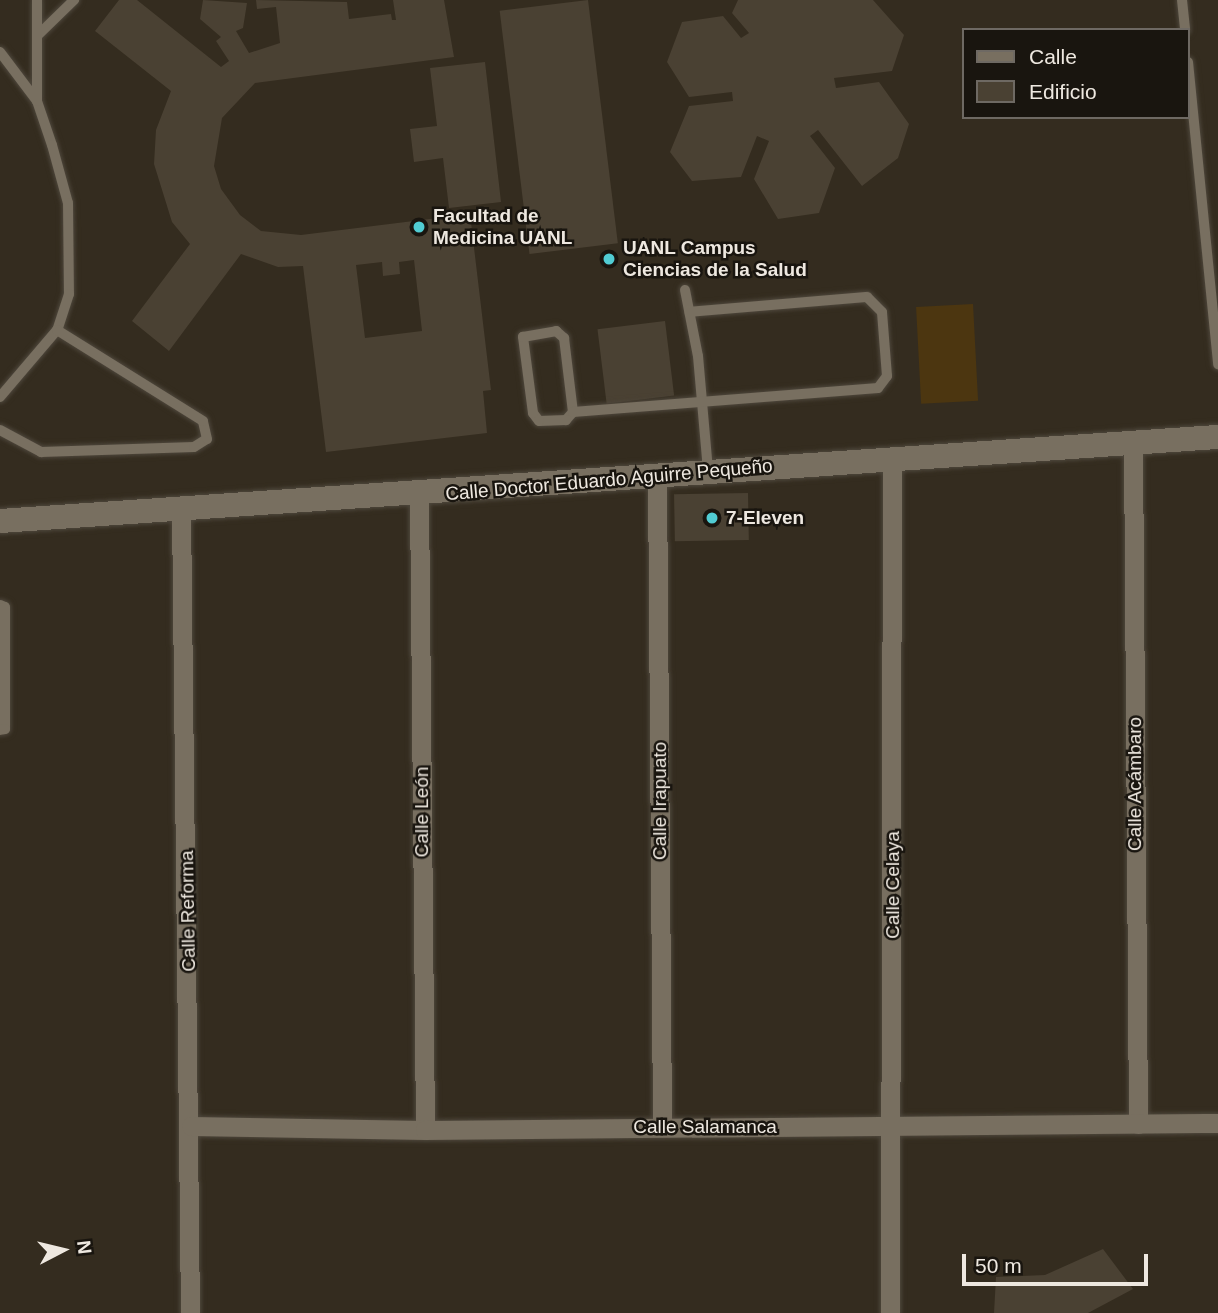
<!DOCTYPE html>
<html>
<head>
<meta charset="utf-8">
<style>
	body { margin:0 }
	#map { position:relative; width:1218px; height:1313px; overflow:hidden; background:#342c1f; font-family:Helvetica,sans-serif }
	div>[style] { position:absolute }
	.green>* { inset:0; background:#4c3610; transform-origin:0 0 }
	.building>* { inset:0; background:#4a4133; transform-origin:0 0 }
	.roads { filter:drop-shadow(0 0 2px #4e473c) drop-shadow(0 0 2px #4e473c) }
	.service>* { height:10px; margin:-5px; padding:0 5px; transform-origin:5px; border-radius:5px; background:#786f60 }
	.minor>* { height:19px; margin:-9.5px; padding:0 9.5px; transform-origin:9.5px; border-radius:9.5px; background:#786f60 }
	.tertiary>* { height:24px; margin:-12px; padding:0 12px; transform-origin:12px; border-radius:12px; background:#786f60 }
	.dots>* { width:19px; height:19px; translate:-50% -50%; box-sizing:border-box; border:4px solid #19150f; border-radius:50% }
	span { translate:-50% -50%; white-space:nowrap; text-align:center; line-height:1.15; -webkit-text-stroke:5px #19150f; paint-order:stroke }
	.poi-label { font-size:19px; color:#eee8e0; font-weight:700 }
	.left { translate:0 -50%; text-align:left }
	.street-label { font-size:19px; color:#eee8e0 }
	.legend { position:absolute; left:962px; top:28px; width:228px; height:91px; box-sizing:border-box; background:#19150f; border:2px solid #6e6963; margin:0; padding:9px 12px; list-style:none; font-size:21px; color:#eee8e0 }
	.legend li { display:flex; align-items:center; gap:14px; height:35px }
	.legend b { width:35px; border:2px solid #6e6963 }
	.north { position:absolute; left:28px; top:1215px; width:70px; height:70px; -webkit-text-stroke:5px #19150f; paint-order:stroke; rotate:83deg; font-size:19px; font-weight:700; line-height:28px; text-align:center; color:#eee8e0 }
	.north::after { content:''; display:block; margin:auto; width:24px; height:32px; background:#eee8e0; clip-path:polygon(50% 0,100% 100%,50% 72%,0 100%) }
	.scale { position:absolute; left:962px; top:1254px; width:186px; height:32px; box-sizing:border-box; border:4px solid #eee8e0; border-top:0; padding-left:9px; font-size:21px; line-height:24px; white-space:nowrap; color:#eee8e0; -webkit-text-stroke:5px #19150f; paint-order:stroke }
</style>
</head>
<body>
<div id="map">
	<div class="green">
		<i style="left:973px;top:304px;width:97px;height:57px;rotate:87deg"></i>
	</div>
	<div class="building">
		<i style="clip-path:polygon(evenodd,119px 0,137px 0,221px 67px,229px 61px,216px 41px,221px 37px,200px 19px,203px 0,247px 3px,243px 28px,236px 31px,249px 53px,280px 43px,276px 7px,257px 9px,256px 0,347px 2px,349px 19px,391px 14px,392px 20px,396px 20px,393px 0,444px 0,454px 57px,255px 83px,222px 118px,214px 166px,221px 189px,240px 215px,261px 231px,301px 235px,470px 214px,491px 390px,483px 391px,487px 433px,326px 452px,303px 266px,278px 267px,241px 254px,169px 351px,132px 321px,190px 244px,172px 222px,154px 164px,156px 130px,171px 91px,95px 31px,119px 0,414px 260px,422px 331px,365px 338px,356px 265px,382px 262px,383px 276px,400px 274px,399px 262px,414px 260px)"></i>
		<i style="left:588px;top:0;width:245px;height:89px;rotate:83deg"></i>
		<i style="clip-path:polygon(738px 0,873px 0,904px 35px,892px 71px,834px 78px,836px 88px,879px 82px,909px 124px,898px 158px,862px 186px,818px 130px,810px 136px,835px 168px,819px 213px,778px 219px,754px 179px,769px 141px,757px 136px,741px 177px,692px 181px,670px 152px,689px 106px,733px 101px,732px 92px,689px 97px,667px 62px,682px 22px,723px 16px,741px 38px,749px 33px,732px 13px)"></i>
		<i style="clip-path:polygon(485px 62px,501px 202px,449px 208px,443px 158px,414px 162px,410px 129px,437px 126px,430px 68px)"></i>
		<i style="left:665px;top:321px;width:75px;height:68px;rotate:83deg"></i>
		<i style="left:748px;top:493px;width:47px;height:74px;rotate:89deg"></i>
		<i style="clip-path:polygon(1103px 1249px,1133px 1289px,1088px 1313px,994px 1313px,996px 1277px,1045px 1275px)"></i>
	</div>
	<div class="roads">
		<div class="service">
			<i style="left:1182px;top:0;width:30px;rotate:84deg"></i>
			<i style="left:37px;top:36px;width:52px;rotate:-44.2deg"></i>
			<i style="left:0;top:52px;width:61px;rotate:52.9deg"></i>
			<i style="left:37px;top:101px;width:46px;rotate:71.2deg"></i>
			<i style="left:52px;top:145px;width:60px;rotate:74.6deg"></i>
			<i style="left:68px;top:203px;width:91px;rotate:89.4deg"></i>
			<i style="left:69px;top:294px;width:38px;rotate:108deg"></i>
			<i style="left:57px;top:330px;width:88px;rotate:130.4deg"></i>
			<i style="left:1188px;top:62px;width:304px;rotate:84.3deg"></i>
			<i style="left:37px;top:101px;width:101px;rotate:-90deg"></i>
			<i style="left:685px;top:290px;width:67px;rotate:78.9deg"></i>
			<i style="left:698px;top:356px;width:115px;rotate:85deg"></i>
			<i style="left:556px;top:331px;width:11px;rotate:41deg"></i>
			<i style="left:564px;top:338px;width:75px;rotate:83.1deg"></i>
			<i style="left:573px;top:412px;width:11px;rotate:131deg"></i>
			<i style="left:566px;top:420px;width:27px;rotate:178deg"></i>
			<i style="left:539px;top:421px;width:10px;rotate:-127deg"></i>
			<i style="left:533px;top:413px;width:77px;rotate:-97.5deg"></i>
			<i style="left:523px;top:337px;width:34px;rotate:-10deg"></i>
			<i style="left:573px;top:412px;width:306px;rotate:-4.5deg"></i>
			<i style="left:878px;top:388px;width:15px;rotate:-53deg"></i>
			<i style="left:887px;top:376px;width:64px;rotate:-94.5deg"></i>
			<i style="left:882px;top:312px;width:21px;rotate:-135deg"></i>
			<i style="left:867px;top:297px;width:178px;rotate:175.2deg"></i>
			<i style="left:0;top:430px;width:47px;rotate:28.2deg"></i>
			<i style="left:41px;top:452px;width:153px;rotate:-1.9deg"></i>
			<i style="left:194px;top:447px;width:15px;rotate:-32deg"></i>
			<i style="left:207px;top:439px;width:18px;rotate:-103deg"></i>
			<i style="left:203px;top:421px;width:172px;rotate:-148.1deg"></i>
			<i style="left:0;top:605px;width:5px;rotate:22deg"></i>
			<i style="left:5px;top:607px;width:122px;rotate:90deg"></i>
			<i style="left:5px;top:729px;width:5px;rotate:169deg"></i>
		</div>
		<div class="minor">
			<i style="left:1133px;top:444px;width:680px;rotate:89.58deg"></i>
			<i style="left:657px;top:475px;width:652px;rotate:89.56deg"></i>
			<i style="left:419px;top:495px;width:635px;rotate:89.46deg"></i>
			<i style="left:181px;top:509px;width:804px;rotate:89.36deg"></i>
			<i style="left:191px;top:1126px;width:234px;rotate:1deg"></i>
			<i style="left:425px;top:1130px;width:793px;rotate:-0.51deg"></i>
			<i style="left:890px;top:1313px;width:855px;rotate:-89.87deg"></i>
		</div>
		<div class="tertiary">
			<i style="left:0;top:521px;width:1221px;rotate:-3.95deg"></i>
		</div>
	</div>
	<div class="dots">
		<i style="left:419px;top:227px;background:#51ccd3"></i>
		<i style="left:609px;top:259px;background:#51ccd3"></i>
		<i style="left:712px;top:518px;background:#51ccd3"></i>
	</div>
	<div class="poi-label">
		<span class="left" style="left:433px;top:227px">Facultad de<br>Medicina UANL</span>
		<span class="left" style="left:623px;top:259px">UANL Campus<br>Ciencias de la Salud</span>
		<span class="left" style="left:726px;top:518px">7-Eleven</span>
	</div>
	<div class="street-label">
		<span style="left:609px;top:480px;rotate:-5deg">Calle Doctor Eduardo Aguirre Pequeño</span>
		<span style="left:1135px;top:784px;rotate:-90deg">Calle Acámbaro</span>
		<span style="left:660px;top:801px;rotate:-90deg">Calle Irapuato</span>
		<span style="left:422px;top:812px;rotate:-90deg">Calle León</span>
		<span style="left:893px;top:885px;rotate:-90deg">Calle Celaya</span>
		<span style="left:188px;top:911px;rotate:-91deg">Calle Reforma</span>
		<span style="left:705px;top:1127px">Calle Salamanca</span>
	</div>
	<ul class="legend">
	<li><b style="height:9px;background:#786f60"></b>Calle</li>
	<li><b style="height:19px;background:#4a4133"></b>Edificio</li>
	</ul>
	<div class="north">N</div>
	<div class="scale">50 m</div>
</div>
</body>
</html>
